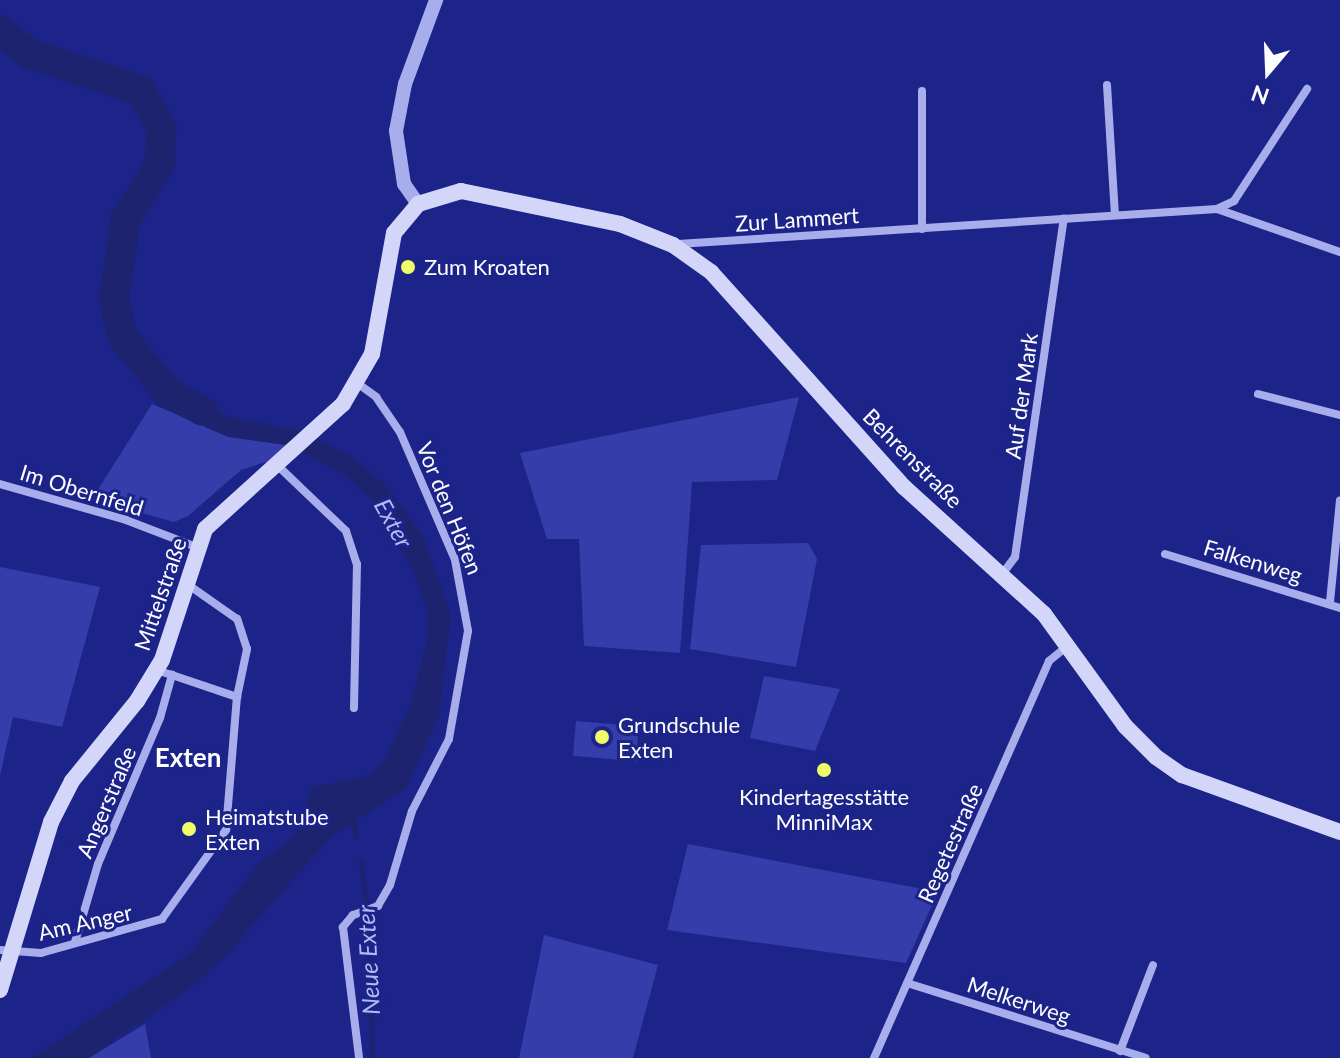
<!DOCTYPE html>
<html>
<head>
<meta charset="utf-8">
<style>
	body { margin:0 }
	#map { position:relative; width:1340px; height:1058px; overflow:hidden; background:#1d2489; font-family:Lato,sans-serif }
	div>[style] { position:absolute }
	.green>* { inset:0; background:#343da9; transform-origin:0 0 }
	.water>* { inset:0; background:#1e2370 }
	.stream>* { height:5px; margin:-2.5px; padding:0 2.5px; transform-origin:2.5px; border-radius:2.5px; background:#1e2370 }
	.river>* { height:30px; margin:-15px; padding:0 15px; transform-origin:15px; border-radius:15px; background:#1e2370 }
	.minor>* { height:8px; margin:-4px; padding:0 4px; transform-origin:4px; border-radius:4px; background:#a8aeec }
	.tertiary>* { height:14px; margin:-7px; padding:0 7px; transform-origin:7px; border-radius:7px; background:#a8aeec }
	.secondary>* { height:16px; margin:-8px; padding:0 8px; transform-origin:8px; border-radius:8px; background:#d4d6f9 }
	.dots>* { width:22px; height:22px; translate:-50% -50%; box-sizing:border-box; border:4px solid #1d2489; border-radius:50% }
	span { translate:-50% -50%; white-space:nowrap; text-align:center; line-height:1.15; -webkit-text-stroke:6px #1d2489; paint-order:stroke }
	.street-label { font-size:22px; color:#fff }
	.poi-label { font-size:22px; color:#fff }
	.left { translate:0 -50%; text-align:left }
	.water-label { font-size:24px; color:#b4b9f3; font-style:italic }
	.quarter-label { font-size:26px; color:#fff; font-weight:700 }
	.north { position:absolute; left:1228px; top:32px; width:80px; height:80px; -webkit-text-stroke:6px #1d2489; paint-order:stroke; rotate:199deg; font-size:22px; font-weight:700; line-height:32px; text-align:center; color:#fff }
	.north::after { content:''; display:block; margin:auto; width:28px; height:36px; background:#fff; clip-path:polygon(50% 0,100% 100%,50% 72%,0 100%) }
</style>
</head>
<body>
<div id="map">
	<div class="green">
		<i style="clip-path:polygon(799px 397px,777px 480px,692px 482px,680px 653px,584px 646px,579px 539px,547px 539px,520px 453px)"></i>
		<i style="clip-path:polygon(152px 404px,229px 437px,286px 445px,275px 459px,241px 470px,188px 516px,174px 522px,92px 499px)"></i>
		<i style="clip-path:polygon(808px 543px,817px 559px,796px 667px,690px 649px,701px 545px)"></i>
		<i style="clip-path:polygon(0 567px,100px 587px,62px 727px,13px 717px,0 776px)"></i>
		<i style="clip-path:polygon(764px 676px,840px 689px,815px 751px,750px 738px)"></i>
		<i style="left:576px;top:721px;width:63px;height:35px;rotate:5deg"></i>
		<i style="clip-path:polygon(688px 844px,938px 892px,906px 963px,667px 930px)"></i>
		<i style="clip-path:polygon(544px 935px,658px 965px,633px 1058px,519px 1058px)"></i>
		<i style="clip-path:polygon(145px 1024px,151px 1058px,89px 1058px)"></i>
	</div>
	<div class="water">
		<i style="clip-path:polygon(167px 392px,190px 395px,229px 417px,301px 431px,352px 456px,387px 487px,423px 536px,451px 614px,439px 717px,406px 788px,330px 838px,224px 958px,190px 988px,89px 1058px,32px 1058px,189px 954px,258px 864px,294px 836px,312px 787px,366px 777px,384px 762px,410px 706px,427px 640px,427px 610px,413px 571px,370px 498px,346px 476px,286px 445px,229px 437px,207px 428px)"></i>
	</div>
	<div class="stream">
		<i style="left:353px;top:819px;width:18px;rotate:81deg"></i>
		<i style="left:361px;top:862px;width:70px;rotate:83.5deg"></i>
		<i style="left:369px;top:932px;width:126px;rotate:88.6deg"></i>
	</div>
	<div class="river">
		<i style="left:0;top:30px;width:38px;rotate:39deg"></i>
		<i style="left:30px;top:54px;width:116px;rotate:18.1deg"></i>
		<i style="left:140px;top:90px;width:43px;rotate:60.4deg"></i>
		<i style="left:161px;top:127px;width:37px;rotate:92deg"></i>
		<i style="left:160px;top:164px;width:64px;rotate:122.2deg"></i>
		<i style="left:126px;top:218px;width:80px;rotate:98.6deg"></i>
		<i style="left:114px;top:297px;width:40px;rotate:78deg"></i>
		<i style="left:122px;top:336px;width:72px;rotate:51.2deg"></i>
		<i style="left:167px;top:392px;width:40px;rotate:28deg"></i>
	</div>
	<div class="minor">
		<i style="left:1107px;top:85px;width:130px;rotate:86.5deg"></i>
		<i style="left:922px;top:91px;width:138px;rotate:90deg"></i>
		<i style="left:1217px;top:209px;width:130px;rotate:19.3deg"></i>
		<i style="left:678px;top:244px;width:540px;rotate:-3.72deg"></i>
		<i style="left:1217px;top:209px;width:19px;rotate:-25deg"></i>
		<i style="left:1234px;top:201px;width:134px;rotate:-56.9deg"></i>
		<i style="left:357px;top:383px;width:24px;rotate:36deg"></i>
		<i style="left:376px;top:397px;width:42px;rotate:55.6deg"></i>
		<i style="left:400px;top:432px;width:139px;rotate:66.7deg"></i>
		<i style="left:455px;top:560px;width:72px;rotate:79.6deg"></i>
		<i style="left:468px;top:631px;width:110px;rotate:100deg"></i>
		<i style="left:449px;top:739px;width:81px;rotate:117.2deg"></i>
		<i style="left:412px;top:811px;width:77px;rotate:106.6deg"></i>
		<i style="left:390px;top:885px;width:24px;rotate:120deg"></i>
		<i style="left:378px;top:906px;width:27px;rotate:160deg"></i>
		<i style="left:353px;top:915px;width:16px;rotate:130deg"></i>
		<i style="left:343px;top:927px;width:132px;rotate:83deg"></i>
		<i style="left:1258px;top:394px;width:85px;rotate:14.4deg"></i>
		<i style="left:278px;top:466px;width:94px;rotate:43.7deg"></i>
		<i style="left:346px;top:531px;width:35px;rotate:72deg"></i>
		<i style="left:357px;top:564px;width:144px;rotate:91.2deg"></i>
		<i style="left:0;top:484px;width:131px;rotate:15.9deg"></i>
		<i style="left:126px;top:520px;width:78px;rotate:21deg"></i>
		<i style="left:1165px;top:554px;width:183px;rotate:17.1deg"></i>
		<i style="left:1003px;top:573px;width:20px;rotate:-53deg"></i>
		<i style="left:1015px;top:557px;width:342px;rotate:-81.8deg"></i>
		<i style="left:1330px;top:602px;width:102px;rotate:-84.4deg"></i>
		<i style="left:172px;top:675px;width:69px;rotate:18.7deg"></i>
		<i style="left:75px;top:942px;width:81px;rotate:-73.6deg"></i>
		<i style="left:98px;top:864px;width:159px;rotate:-67deg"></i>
		<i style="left:160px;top:718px;width:45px;rotate:-74.4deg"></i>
		<i style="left:172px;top:675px;width:17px;rotate:-163deg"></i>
		<i style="left:0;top:950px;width:41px;rotate:4.2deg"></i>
		<i style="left:41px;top:953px;width:126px;rotate:-15.7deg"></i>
		<i style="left:162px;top:919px;width:110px;rotate:-54.3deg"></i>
		<i style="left:226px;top:830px;width:133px;rotate:-85.3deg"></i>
		<i style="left:237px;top:697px;width:49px;rotate:-78.2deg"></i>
		<i style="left:247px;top:649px;width:32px;rotate:-108deg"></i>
		<i style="left:237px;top:619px;width:61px;rotate:-145deg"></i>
		<i style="left:907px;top:983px;width:250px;rotate:17.4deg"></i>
		<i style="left:1120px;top:1051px;width:92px;rotate:-69deg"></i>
		<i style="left:874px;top:1058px;width:434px;rotate:-66.2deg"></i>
		<i style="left:1049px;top:661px;width:22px;rotate:-39deg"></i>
	</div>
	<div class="tertiary">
		<i style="left:418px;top:204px;width:24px;rotate:-125deg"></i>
		<i style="left:404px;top:184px;width:54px;rotate:-98.6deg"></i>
		<i style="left:396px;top:131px;width:48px;rotate:-79.2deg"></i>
		<i style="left:405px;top:84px;width:90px;rotate:-69.7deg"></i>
	</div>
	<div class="secondary">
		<i style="left:0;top:990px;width:176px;rotate:-73.1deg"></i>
		<i style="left:51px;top:822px;width:46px;rotate:-62.9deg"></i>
		<i style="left:72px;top:781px;width:103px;rotate:-50.9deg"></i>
		<i style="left:137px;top:701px;width:48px;rotate:-58.6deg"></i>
		<i style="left:162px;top:660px;width:138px;rotate:-71.8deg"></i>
		<i style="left:205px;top:529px;width:186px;rotate:-42.2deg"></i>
		<i style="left:343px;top:404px;width:58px;rotate:-59.9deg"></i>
		<i style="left:372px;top:354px;width:123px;rotate:-79.7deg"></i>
		<i style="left:394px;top:233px;width:38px;rotate:-50deg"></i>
		<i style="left:418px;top:204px;width:45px;rotate:-16.8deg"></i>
		<i style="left:461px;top:191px;width:162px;rotate:11.7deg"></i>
		<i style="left:620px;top:224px;width:57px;rotate:21.6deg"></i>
		<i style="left:673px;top:245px;width:47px;rotate:35.4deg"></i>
		<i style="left:711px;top:272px;width:289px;rotate:48.1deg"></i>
		<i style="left:904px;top:487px;width:189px;rotate:42.2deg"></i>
		<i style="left:1044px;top:614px;width:138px;rotate:54.1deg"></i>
		<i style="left:1125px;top:726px;width:44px;rotate:45deg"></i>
		<i style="left:1156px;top:757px;width:32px;rotate:35deg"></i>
		<i style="left:1182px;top:775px;width:168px;rotate:19.8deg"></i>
	</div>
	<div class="dots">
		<i style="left:408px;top:267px;background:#effb67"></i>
		<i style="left:602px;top:737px;background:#effb67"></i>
		<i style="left:824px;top:770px;background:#effb67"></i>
		<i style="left:189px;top:829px;background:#effb67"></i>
	</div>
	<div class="street-label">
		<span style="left:797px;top:219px;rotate:-4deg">Zur Lammert</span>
		<span style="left:1021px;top:396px;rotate:-82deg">Auf der Mark</span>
		<span style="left:913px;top:458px;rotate:45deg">Behrenstraße</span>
		<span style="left:82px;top:490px;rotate:17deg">Im Obernfeld</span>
		<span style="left:450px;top:508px;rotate:68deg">Vor den Höfen</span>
		<span style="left:1253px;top:561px;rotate:17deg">Falkenweg</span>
		<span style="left:160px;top:594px;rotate:-71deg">Mittelstraße</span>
		<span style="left:106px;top:802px;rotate:-67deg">Angerstraße</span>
		<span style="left:950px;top:843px;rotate:-66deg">Regetestraße</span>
		<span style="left:85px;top:922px;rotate:-13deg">Am Anger</span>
		<span style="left:1019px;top:1000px;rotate:18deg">Melkerweg</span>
	</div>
	<div class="poi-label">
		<span class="left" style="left:424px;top:267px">Zum Kroaten</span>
		<span class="left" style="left:618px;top:737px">Grundschule<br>Exten</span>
		<span style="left:824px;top:809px">Kindertagesstätte<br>MinniMax</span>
		<span class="left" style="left:205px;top:829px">Heimatstube<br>Exten</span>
	</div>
	<div class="water-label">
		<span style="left:394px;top:523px;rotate:61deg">Exter</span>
		<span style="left:368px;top:960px;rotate:-93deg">Neue Exter</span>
	</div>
	<div class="quarter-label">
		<span style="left:188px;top:758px">Exten</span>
	</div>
	<div class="north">N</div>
</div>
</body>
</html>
